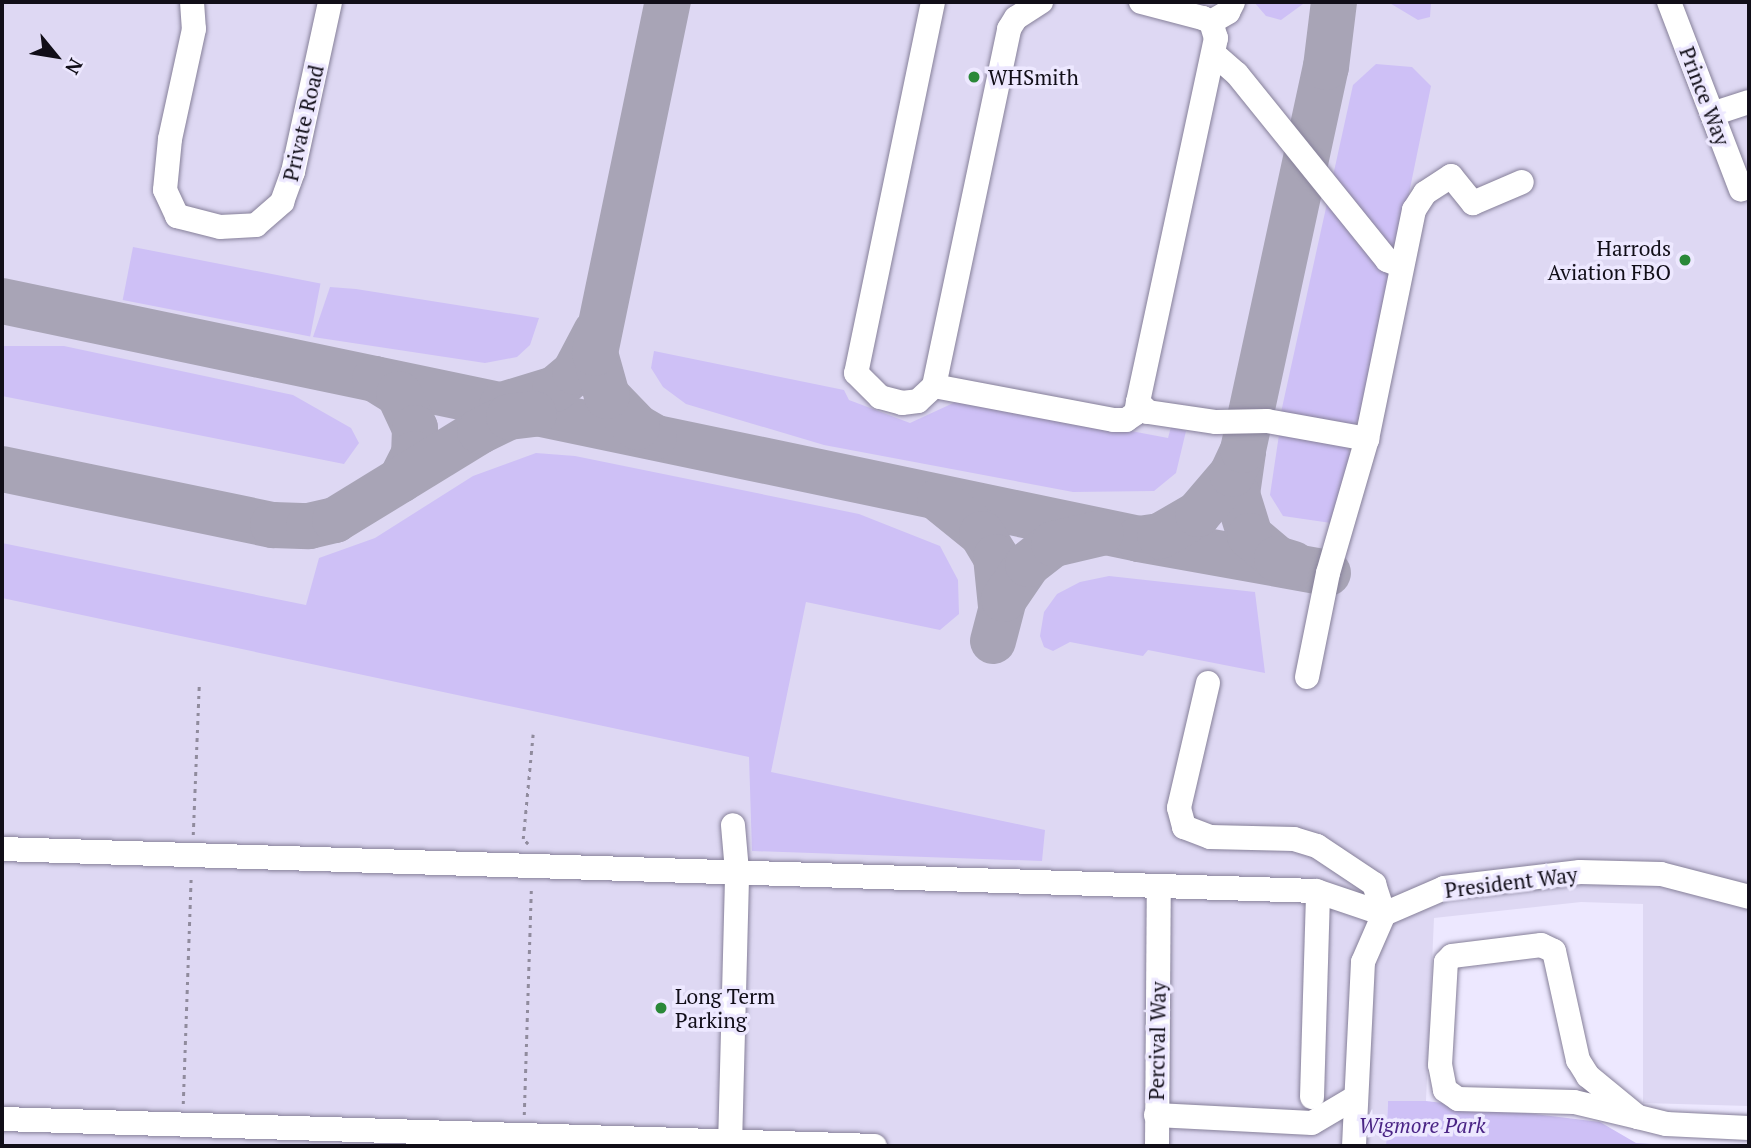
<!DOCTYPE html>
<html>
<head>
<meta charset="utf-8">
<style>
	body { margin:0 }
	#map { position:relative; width:1751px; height:1148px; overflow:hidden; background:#ede8ff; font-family:"PT Serif",serif }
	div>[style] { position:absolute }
	.built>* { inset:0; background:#ded8f3 }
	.green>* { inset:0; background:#cec0f6; transform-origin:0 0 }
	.taxiway>* { height:46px; margin:-23px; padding:0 23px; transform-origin:23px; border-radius:23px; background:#a8a4b6 }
	.path>* { height:2.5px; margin-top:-1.25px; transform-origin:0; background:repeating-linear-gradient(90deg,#908b9d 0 3.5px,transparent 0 8.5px) }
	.roads { filter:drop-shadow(0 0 2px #868099) drop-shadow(0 0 2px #868099) }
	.minor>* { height:24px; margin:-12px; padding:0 12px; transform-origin:12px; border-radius:12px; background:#fff }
	.dots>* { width:19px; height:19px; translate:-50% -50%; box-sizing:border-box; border:4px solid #ede8ff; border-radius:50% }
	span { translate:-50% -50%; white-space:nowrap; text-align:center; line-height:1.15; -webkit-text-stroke:7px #ede8ff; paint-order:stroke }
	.poi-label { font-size:21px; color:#110e18 }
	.left { translate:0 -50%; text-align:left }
	.right { translate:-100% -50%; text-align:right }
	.street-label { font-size:21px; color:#110e18 }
	.park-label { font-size:21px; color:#4a2485; font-style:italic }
	.frame { position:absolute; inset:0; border:4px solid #110e18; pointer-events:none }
	.north { position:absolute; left:21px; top:21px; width:70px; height:70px; -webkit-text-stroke:5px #ede8ff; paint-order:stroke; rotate:120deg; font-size:19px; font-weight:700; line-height:28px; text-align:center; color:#110e18 }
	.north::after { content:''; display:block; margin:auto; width:24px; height:32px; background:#110e18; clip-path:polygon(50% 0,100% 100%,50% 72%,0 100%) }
</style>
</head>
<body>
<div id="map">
	<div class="built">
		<i style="clip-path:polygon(2px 2px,1749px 2px,1749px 1106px,1643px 1103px,1643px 904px,1581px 902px,1434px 918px,1426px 1101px,1388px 1101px,1386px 1146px,2px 1146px)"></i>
	</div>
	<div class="green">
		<i style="clip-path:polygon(1254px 2px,1303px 2px,1303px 4px,1281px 20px,1266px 16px)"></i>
		<i style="clip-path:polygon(1388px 2px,1431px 2px,1430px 17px,1418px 20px)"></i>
		<i style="clip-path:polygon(1376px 64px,1412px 67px,1431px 86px,1364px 413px,1354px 425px,1280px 417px,1353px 85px)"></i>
		<i style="left:133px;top:247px;width:191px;height:54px;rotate:11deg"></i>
		<i style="clip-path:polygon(330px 287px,356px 289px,539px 318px,530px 345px,517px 357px,485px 363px,313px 337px)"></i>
		<i style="clip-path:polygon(2px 346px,64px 346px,293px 395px,351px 428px,359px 443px,344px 464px,2px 396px)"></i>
		<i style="clip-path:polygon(654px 351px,844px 390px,849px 400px,910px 423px,962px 399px,1168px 438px,1171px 427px,1186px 431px,1176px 473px,1154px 491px,1073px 492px,824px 445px,686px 404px,663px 387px,651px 368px)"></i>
		<i style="clip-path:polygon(1280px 428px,1338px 439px,1349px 450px,1353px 466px,1331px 523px,1283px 516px,1270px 495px)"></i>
		<i style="clip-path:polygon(536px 453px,575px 456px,859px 514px,940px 546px,958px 580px,959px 614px,940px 630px,806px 602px,771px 772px,1045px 830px,1042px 861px,752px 851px,749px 757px,2px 598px,2px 543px,306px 605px,319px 558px,375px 538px,473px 476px)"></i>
		<i style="clip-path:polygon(1109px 576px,1255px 592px,1265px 673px,1148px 650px,1143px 656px,1070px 642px,1053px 651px,1044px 647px,1040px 636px,1044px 612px,1057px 594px,1080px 582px)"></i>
		<i style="clip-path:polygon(1388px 1101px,1426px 1101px,1600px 1122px,1636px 1143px,1684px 1146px,1386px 1146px)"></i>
	</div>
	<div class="taxiway">
		<i style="left:2px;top:301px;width:1162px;rotate:11.82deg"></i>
		<i style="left:1139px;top:539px;width:192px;rotate:10.2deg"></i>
		<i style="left:375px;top:379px;width:28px;rotate:32deg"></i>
		<i style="left:399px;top:394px;width:38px;rotate:65deg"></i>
		<i style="left:415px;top:428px;width:26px;rotate:92deg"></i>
		<i style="left:414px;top:454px;width:29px;rotate:117deg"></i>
		<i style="left:502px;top:405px;width:55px;rotate:-16.8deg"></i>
		<i style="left:555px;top:389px;width:26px;rotate:-40deg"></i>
		<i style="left:575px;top:372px;width:45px;rotate:-62.3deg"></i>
		<i style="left:654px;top:437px;width:20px;rotate:-150deg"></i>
		<i style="left:637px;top:427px;width:43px;rotate:-134.1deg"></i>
		<i style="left:607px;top:396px;width:45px;rotate:-105.6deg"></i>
		<i style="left:595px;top:353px;width:359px;rotate:-78.3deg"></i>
		<i style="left:1243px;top:452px;width:42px;rotate:98.1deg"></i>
		<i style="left:1237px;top:494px;width:44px;rotate:72.8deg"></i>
		<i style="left:1250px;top:536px;width:35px;rotate:40deg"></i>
		<i style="left:1277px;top:559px;width:17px;rotate:17deg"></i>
		<i style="left:2px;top:469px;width:277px;rotate:11.7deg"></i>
		<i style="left:273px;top:525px;width:36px;rotate:2deg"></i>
		<i style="left:309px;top:526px;width:27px;rotate:-13deg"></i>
		<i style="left:335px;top:520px;width:170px;rotate:-31.5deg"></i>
		<i style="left:480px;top:431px;width:32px;rotate:-26deg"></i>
		<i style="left:509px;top:417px;width:25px;rotate:-7deg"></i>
		<i style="left:940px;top:500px;width:54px;rotate:39deg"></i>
		<i style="left:982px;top:534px;width:27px;rotate:59deg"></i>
		<i style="left:996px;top:557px;width:49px;rotate:84.2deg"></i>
		<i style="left:1139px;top:539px;width:21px;rotate:-8deg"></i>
		<i style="left:1160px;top:536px;width:44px;rotate:-30.1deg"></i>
		<i style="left:1198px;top:514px;width:52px;rotate:-49.6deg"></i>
		<i style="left:1232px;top:474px;width:26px;rotate:-65deg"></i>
		<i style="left:1243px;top:450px;width:392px;rotate:-77.8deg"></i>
		<i style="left:1326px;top:67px;width:65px;rotate:-83deg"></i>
		<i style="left:993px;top:641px;width:43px;rotate:-75.3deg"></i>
		<i style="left:1004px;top:599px;width:42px;rotate:-55.6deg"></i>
		<i style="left:1028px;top:564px;width:33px;rotate:-38deg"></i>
		<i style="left:1054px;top:544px;width:48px;rotate:-13.2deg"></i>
	</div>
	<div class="path">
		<i style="left:193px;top:835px;width:149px;rotate:-87.7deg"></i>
		<i style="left:528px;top:844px;width:7px;rotate:-135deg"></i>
		<i style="left:523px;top:839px;width:105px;rotate:-84.6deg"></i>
		<i style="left:183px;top:1104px;width:227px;rotate:-88deg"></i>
		<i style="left:524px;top:1115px;width:228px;rotate:-88.2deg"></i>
	</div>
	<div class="roads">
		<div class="minor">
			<i style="left:192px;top:2px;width:27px;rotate:86deg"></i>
			<i style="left:194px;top:29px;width:113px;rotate:102.3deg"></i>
			<i style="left:170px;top:139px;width:51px;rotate:95.6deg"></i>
			<i style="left:165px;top:190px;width:29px;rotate:65deg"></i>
			<i style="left:177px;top:216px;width:44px;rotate:14.3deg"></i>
			<i style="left:220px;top:227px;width:36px;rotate:-3deg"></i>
			<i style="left:256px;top:225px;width:35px;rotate:-41deg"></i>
			<i style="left:282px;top:202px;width:32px;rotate:-70deg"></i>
			<i style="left:293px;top:172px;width:174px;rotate:-77.7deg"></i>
			<i style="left:933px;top:2px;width:379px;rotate:101.7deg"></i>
			<i style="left:856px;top:373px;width:34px;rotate:45deg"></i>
			<i style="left:880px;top:397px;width:23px;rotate:15deg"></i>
			<i style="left:902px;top:403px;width:16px;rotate:-7deg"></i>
			<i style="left:918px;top:401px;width:22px;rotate:-43deg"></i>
			<i style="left:934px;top:386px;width:365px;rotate:-78.1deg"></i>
			<i style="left:1009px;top:29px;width:13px;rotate:-58deg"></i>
			<i style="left:1016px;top:18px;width:30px;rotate:-33deg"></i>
			<i style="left:1141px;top:2px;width:64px;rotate:14.5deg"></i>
			<i style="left:1203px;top:18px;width:9px;rotate:27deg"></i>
			<i style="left:1211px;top:22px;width:17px;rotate:73deg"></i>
			<i style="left:1216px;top:38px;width:372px;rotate:102.1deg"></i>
			<i style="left:1138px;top:402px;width:14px;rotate:45deg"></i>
			<i style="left:1148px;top:412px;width:69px;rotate:8.4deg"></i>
			<i style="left:1216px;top:422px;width:51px;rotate:-1.1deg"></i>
			<i style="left:1267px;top:421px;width:102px;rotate:10.2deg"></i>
			<i style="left:1669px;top:2px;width:201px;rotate:69deg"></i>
			<i style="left:1211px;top:22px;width:20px;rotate:-30deg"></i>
			<i style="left:1228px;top:12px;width:11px;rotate:-63deg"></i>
			<i style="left:1214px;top:54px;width:30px;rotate:41deg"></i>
			<i style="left:1237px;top:74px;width:239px;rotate:51.1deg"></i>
			<i style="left:1387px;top:260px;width:16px;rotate:22deg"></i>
			<i style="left:1712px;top:114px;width:39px;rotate:-18deg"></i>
			<i style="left:934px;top:386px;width:183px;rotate:10.7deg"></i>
			<i style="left:1114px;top:420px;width:12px"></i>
			<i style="left:1126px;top:420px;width:12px;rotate:-35deg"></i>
			<i style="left:1136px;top:413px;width:11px;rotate:-80deg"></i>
			<i style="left:1307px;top:677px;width:106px;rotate:-78.6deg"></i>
			<i style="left:1328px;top:573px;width:140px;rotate:-73.8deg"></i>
			<i style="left:1367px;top:439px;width:234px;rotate:-78.4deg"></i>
			<i style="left:1414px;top:210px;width:20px;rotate:-57deg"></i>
			<i style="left:1425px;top:193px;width:31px;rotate:-33deg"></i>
			<i style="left:1451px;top:176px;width:35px;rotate:51deg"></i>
			<i style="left:1473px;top:203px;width:53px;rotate:-23.2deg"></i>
			<i style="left:1208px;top:683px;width:128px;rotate:103.1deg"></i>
			<i style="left:1179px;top:808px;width:20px;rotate:75deg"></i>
			<i style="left:1184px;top:827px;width:28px;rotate:21deg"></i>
			<i style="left:1210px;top:837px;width:84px;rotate:1.4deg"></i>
			<i style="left:1294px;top:839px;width:24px;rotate:17deg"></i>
			<i style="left:1317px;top:846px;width:69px;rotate:33.7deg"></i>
			<i style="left:1374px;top:884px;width:32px;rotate:72deg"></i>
			<i style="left:2px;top:849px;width:1315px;rotate:1.83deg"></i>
			<i style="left:1316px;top:891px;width:72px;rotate:18.7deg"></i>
			<i style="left:1541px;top:945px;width:14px;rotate:25deg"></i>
			<i style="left:1554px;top:951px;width:112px;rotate:77.6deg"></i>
			<i style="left:1578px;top:1060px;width:19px;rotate:58deg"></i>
			<i style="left:1588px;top:1076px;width:65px;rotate:39.4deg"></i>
			<i style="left:1638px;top:1117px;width:66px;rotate:-166.8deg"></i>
			<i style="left:1574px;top:1102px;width:116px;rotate:-178.5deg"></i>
			<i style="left:1458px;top:1099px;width:16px;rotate:-145deg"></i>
			<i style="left:1445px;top:1090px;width:25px;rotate:-101deg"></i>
			<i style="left:1440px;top:1065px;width:103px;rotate:-86.7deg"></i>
			<i style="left:1446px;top:962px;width:8px;rotate:-45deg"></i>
			<i style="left:1452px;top:956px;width:90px;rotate:-7deg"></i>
			<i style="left:1312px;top:1097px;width:205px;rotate:-88.3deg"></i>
			<i style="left:1156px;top:1115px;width:156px;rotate:2.9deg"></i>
			<i style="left:1312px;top:1123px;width:51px;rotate:-30.6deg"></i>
			<i style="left:1638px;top:1117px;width:29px;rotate:14deg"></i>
			<i style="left:1666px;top:1124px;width:83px;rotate:2.8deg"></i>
			<i style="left:2px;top:1119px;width:873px;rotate:1.77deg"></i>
			<i style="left:730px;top:1146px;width:275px;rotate:-88.5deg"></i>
			<i style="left:737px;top:871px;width:46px;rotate:-95deg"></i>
			<i style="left:1157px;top:1146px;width:260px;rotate:-89.6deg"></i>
			<i style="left:1354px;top:1146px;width:184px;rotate:-87.2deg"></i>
			<i style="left:1363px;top:962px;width:52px;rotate:-66.4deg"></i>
			<i style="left:1384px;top:914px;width:65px;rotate:-23.4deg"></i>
			<i style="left:1444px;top:888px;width:137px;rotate:-6.7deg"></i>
			<i style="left:1580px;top:872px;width:81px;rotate:1.4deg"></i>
			<i style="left:1661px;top:874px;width:91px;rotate:14.6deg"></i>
		</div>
	</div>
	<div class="dots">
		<i style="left:974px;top:77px;background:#2a8839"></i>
		<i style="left:1685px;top:260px;background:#2a8839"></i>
		<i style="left:661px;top:1008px;background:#2a8839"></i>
	</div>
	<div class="poi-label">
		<span class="left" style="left:988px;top:77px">WHSmith</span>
		<span class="right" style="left:1671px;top:260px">Harrods<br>Aviation FBO</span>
		<span class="left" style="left:675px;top:1008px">Long Term<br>Parking</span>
	</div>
	<div class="street-label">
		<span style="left:1705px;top:96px;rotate:69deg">Prince Way</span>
		<span style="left:303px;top:123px;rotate:-77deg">Private Road</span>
		<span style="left:1511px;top:882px;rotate:-7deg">President Way</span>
		<span style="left:1157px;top:1041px;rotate:-89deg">Percival Way</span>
	</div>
	<div class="park-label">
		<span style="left:1422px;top:1125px">Wigmore Park</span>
	</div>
	<div class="frame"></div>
	<div class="north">N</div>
</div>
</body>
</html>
